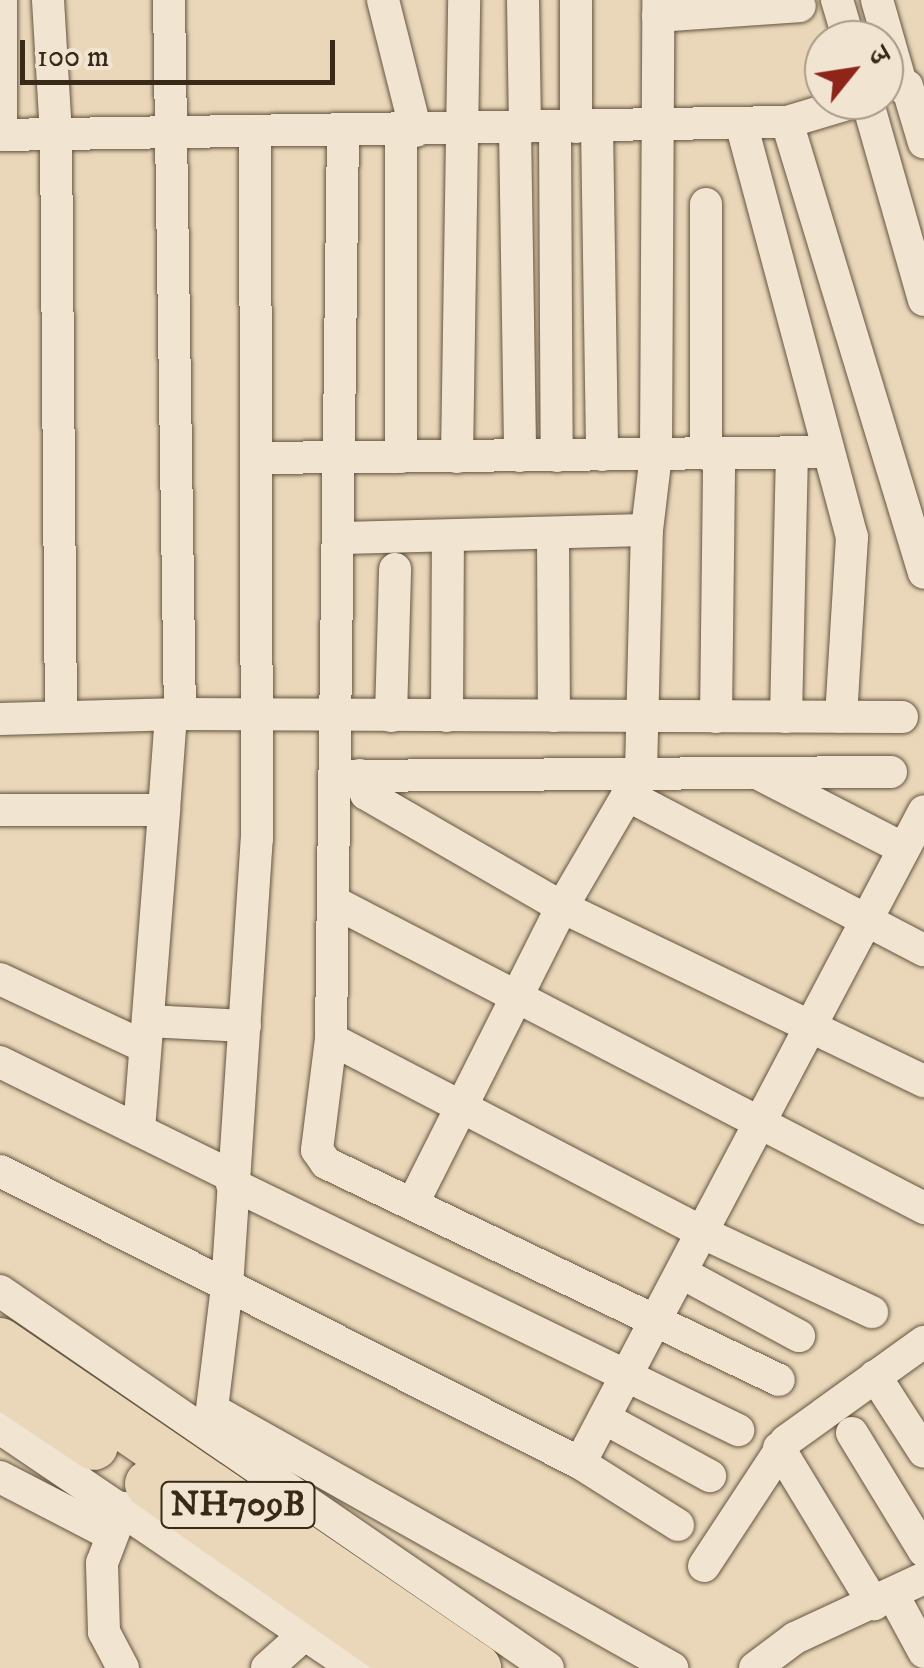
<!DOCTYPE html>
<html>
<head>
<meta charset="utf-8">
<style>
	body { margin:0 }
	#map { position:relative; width:924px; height:1668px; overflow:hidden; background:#ead7b9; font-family:"IM FELL DW Pica","Noto Serif Devanagari",serif }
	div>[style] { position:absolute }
	.roads { filter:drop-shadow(0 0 2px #645540) drop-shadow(0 0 2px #645540) }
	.minor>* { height:32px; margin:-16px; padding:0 16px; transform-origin:16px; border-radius:16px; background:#f1e5d2 }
	.highway>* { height:48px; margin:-24px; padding:0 24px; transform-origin:24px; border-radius:24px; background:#ead7b9 }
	span { translate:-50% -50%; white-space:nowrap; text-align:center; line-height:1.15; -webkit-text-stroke:8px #f1e5d2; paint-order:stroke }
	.shield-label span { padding:2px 8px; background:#f1e5d2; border:2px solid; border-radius:8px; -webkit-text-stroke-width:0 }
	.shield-label { font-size:35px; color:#382a17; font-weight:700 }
	.north { position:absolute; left:804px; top:20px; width:100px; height:100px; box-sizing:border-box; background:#f1e5d2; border:2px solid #a79a87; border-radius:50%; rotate:60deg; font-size:28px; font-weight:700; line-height:40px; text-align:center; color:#382a17 }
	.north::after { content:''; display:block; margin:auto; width:35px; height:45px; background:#8f2418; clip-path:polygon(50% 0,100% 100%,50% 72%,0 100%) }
	.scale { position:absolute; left:20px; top:40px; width:315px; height:45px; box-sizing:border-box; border:5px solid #382a17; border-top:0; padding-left:12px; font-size:30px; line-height:35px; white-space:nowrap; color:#382a17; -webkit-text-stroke:8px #f1e5d2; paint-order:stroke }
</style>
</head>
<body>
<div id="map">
	<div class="roads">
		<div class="minor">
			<i style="left:1px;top:0;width:135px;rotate:90deg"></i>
			<i style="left:48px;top:0;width:135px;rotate:86.6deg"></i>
			<i style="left:56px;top:135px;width:582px;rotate:89.51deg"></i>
			<i style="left:169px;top:0;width:714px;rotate:89.12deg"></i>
			<i style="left:383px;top:0;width:135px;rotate:75.9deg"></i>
			<i style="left:523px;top:0;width:128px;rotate:89.1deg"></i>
			<i style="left:576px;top:0;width:127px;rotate:90deg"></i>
			<i style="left:837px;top:0;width:42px;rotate:73.3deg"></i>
			<i style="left:877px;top:0;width:91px;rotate:74deg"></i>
			<i style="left:658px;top:16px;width:142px;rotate:-4deg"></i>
			<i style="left:907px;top:86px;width:59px;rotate:73.4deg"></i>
			<i style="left:867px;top:100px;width:208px;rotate:74.1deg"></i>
			<i style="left:787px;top:122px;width:471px;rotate:73.1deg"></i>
			<i style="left:741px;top:123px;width:429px;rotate:75deg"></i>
			<i style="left:852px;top:537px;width:180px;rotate:93.5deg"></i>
			<i style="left:597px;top:127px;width:328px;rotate:89.1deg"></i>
			<i style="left:515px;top:128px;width:328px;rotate:89.1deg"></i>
			<i style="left:555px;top:128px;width:328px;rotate:89.7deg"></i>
			<i style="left:343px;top:131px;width:908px;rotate:90.76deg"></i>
			<i style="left:331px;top:1039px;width:112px;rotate:97.2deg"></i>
			<i style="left:317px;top:1150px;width:16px;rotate:55deg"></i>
			<i style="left:326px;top:1163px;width:502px;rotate:25.6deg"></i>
			<i style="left:0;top:135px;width:787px;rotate:-0.95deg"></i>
			<i style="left:787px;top:122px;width:77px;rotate:-16.6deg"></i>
			<i style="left:706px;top:204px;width:250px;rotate:90deg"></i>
			<i style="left:401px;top:457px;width:326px;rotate:-90deg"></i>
			<i style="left:457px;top:457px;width:457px;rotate:-89.1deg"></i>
			<i style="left:256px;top:458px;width:571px;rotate:-0.6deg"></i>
			<i style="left:553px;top:535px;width:181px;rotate:89.7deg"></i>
			<i style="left:340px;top:538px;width:307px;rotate:-1.5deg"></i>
			<i style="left:391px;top:716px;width:147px;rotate:-88.4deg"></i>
			<i style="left:447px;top:716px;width:180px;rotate:-89.7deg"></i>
			<i style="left:716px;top:717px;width:263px;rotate:-89.3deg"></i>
			<i style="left:786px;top:717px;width:264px;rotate:-88.7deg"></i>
			<i style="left:0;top:719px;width:180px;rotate:-1.6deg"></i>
			<i style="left:180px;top:714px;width:722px;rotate:0.24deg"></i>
			<i style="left:759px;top:774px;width:163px;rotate:27.3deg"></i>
			<i style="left:360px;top:775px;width:20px;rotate:72deg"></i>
			<i style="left:366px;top:794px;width:226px;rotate:30deg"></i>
			<i style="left:562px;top:907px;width:402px;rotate:25.7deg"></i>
			<i style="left:341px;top:776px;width:550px;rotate:-0.42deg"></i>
			<i style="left:627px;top:795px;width:335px;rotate:27.6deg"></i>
			<i style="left:0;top:810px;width:164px"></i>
			<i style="left:164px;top:810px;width:96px;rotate:-85.8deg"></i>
			<i style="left:334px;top:902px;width:665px;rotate:27.41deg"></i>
			<i style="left:0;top:979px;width:160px;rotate:25.1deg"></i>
			<i style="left:148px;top:1021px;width:97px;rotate:3deg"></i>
			<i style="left:331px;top:1039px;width:417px;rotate:27.5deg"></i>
			<i style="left:701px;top:1232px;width:189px;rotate:25.1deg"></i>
			<i style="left:0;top:1062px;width:258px;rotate:26.2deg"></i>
			<i style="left:139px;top:1130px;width:321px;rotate:-85.5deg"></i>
			<i style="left:0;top:1171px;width:649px;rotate:26.72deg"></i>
			<i style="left:580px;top:1463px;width:116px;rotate:32.3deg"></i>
			<i style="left:232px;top:1184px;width:563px;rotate:25.93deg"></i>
			<i style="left:414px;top:1201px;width:329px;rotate:-63.3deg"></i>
			<i style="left:562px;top:907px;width:156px;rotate:-59.7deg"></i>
			<i style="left:641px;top:772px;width:242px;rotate:-88.6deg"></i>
			<i style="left:647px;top:530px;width:76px;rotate:-83.2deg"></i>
			<i style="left:656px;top:455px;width:455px;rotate:-89.7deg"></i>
			<i style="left:682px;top:1273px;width:133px;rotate:28.3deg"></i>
			<i style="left:0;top:1291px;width:665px;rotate:34.53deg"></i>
			<i style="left:875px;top:1376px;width:90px;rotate:57.2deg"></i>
			<i style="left:213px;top:1410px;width:527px;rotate:29.34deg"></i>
			<i style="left:604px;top:1418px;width:121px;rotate:28.7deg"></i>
			<i style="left:0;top:1428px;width:429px;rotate:34.1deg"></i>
			<i style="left:209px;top:1433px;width:147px;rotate:-83deg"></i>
			<i style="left:227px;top:1287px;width:449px;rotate:-86.2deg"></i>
			<i style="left:257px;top:839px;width:707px;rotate:-90.16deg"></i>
			<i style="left:852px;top:1433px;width:138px;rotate:58.6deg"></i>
			<i style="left:779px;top:1448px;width:183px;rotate:58.7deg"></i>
			<i style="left:580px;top:1463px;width:737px;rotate:-62.18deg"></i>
			<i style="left:0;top:1477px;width:124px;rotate:27.4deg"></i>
			<i style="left:704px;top:1566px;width:149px;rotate:-56.7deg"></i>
			<i style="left:786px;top:1441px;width:170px;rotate:-35.7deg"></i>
			<i style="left:893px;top:1595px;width:65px;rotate:61.5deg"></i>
			<i style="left:123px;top:1668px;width:41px;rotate:-117.8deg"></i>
			<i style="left:104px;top:1632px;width:69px;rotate:-91.7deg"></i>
			<i style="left:102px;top:1563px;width:59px;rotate:-69.1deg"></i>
			<i style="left:267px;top:1668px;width:51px;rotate:-41.8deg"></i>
			<i style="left:755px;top:1668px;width:50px;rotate:-36.9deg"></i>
			<i style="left:795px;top:1638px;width:142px;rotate:-24.9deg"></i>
		</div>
		<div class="highway">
			<i style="left:0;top:1342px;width:578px;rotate:34.35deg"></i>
			<i style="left:0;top:1383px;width:113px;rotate:33.8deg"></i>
			<i style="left:149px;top:1484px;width:322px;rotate:34.9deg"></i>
		</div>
	</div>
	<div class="shield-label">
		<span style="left:238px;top:1505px">NH709B</span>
	</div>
	<div class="north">उ</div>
	<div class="scale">100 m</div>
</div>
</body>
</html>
